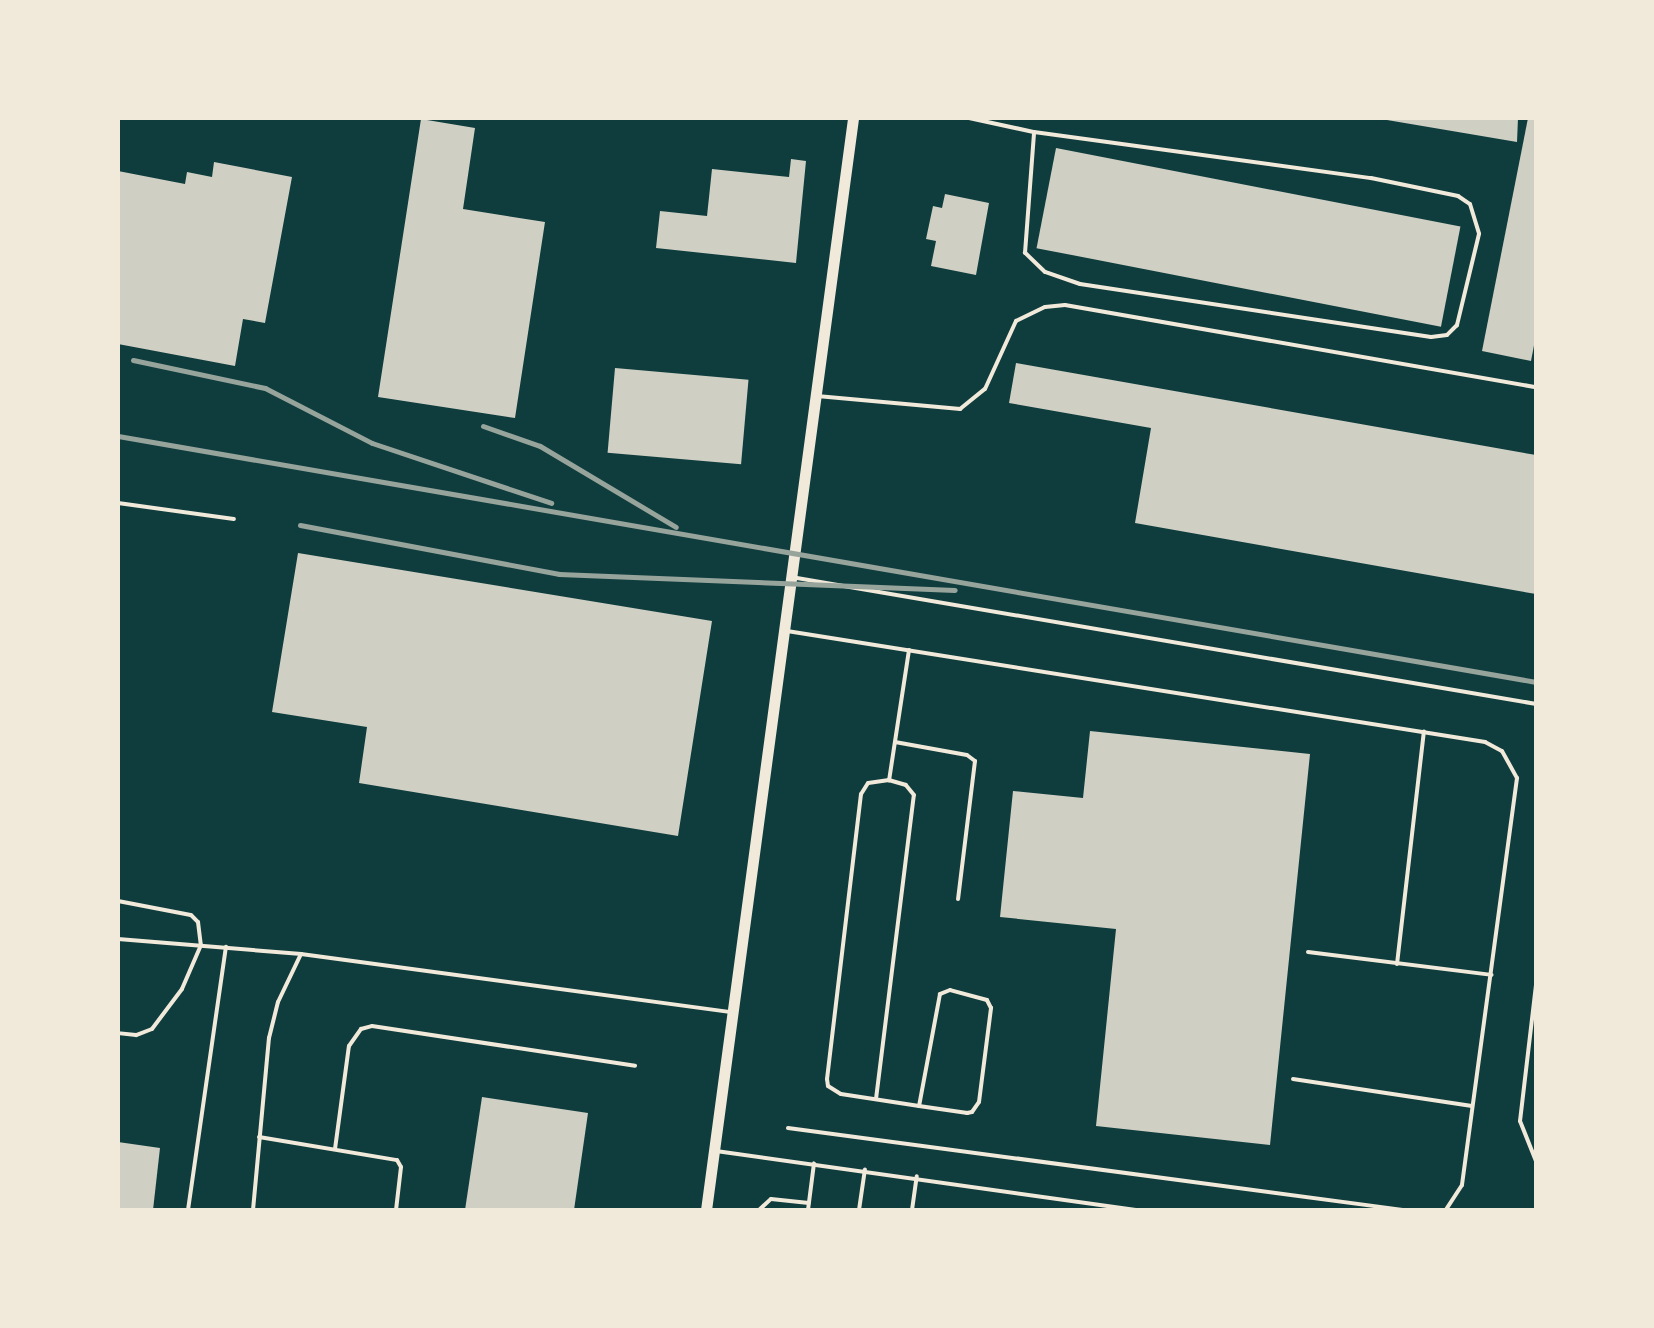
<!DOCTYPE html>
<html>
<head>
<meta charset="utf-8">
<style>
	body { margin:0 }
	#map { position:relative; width:1654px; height:1328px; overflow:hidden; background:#0f3d3e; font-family:Arial,sans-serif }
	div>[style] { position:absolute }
	.building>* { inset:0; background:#cfcfc3; transform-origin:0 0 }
	.service>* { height:4px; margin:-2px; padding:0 2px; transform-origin:2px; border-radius:2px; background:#f1e9da }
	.tertiary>* { height:11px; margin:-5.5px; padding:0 5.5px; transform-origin:5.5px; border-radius:5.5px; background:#f1e9da }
	.rail>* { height:5px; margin:-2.5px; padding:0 2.5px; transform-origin:2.5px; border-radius:2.5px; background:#97a49c }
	span { translate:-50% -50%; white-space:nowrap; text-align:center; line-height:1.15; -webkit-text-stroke:8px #f1e9da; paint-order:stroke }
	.frame { position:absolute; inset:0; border:120px solid #f1e9da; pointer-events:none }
</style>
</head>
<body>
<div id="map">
	<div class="building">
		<i style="clip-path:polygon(1518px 118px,1517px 142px,1387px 120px,1387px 118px)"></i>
		<i style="clip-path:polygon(1528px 118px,1536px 119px,1536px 335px,1531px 361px,1482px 351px)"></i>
		<i style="clip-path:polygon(421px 119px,475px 128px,463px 209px,545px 222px,515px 418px,378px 397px)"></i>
		<i style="left:1056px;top:148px;width:412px;height:102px;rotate:11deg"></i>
		<i style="clip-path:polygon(791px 159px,806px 161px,796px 263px,656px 248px,660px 211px,707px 216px,712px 169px,789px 177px)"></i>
		<i style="clip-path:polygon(214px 162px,292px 177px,265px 323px,243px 319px,235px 366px,118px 344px,118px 171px,185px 184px,187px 172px,212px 177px)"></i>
		<i style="clip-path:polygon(945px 194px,989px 203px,976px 275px,931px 266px,936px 241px,926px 239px,933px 206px,942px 208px)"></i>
		<i style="clip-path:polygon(1016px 363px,1536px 455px,1536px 594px,1135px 523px,1151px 428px,1009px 403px)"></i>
		<i style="left:615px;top:368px;width:134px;height:85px;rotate:5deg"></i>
		<i style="clip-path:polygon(298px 553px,712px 621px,678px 836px,359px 783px,367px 727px,272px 712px)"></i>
		<i style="clip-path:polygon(1090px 731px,1310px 754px,1270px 1145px,1096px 1126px,1116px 929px,1000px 917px,1013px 791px,1083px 798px)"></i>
		<i style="clip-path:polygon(482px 1097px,588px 1113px,574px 1210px,465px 1210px)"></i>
		<i style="clip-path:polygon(118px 1142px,160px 1148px,153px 1210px,118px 1210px)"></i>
	</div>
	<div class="service">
		<i style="left:969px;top:118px;width:66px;rotate:12.2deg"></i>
		<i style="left:1034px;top:132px;width:340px;rotate:7.8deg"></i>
		<i style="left:1371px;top:178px;width:89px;rotate:11.7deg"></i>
		<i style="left:1458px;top:196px;width:14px;rotate:34deg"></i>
		<i style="left:1470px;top:204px;width:31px;rotate:73deg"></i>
		<i style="left:1479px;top:234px;width:94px;rotate:103.6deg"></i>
		<i style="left:1457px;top:325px;width:14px;rotate:135deg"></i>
		<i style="left:1447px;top:335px;width:16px;rotate:173deg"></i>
		<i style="left:1431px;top:337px;width:355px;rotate:-171.4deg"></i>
		<i style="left:1080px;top:284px;width:37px;rotate:-161deg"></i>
		<i style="left:1045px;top:272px;width:28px;rotate:-136deg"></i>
		<i style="left:1025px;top:253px;width:121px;rotate:-85.7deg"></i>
		<i style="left:817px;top:396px;width:144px;rotate:5.2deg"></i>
		<i style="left:960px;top:409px;width:32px;rotate:-39deg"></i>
		<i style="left:985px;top:389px;width:75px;rotate:-65.5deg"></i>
		<i style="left:1016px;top:321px;width:32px;rotate:-26deg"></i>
		<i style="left:1045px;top:307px;width:20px;rotate:-6deg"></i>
		<i style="left:1065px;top:305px;width:478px;rotate:9.9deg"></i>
		<i style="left:118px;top:503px;width:117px;rotate:7.9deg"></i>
		<i style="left:791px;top:577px;width:756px;rotate:9.67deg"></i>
		<i style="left:787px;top:631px;width:707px;rotate:9.04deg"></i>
		<i style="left:1485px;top:742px;width:19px;rotate:28deg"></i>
		<i style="left:1502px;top:751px;width:31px;rotate:61deg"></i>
		<i style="left:1517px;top:778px;width:411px;rotate:97.7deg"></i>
		<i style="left:1462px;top:1185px;width:30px;rotate:123deg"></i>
		<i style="left:909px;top:650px;width:132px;rotate:98.7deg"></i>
		<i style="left:889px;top:780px;width:21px;rotate:172deg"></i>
		<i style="left:868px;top:783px;width:13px;rotate:122deg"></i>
		<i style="left:861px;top:794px;width:287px;rotate:96.8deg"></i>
		<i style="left:827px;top:1079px;width:7px;rotate:82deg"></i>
		<i style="left:828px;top:1086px;width:15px;rotate:32deg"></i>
		<i style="left:841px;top:1094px;width:79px;rotate:8.7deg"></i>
		<i style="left:919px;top:1106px;width:49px;rotate:8.3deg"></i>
		<i style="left:967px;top:1113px;width:5px;rotate:-11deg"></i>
		<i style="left:972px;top:1112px;width:12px;rotate:-55deg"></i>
		<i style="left:979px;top:1102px;width:95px;rotate:-82.7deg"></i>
		<i style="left:991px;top:1008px;width:9px;rotate:-117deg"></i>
		<i style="left:987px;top:1000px;width:38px;rotate:-165deg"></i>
		<i style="left:950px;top:990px;width:11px;rotate:158deg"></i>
		<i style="left:940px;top:994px;width:114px;rotate:100.6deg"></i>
		<i style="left:895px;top:742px;width:73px;rotate:10.2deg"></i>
		<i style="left:967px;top:755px;width:10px;rotate:37deg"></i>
		<i style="left:975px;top:761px;width:139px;rotate:97deg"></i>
		<i style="left:118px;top:901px;width:74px;rotate:10.9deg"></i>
		<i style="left:191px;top:915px;width:10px;rotate:45deg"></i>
		<i style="left:198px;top:922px;width:23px;rotate:83deg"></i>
		<i style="left:201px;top:945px;width:48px;rotate:113.4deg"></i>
		<i style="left:182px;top:989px;width:50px;rotate:126.9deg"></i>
		<i style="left:152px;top:1029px;width:17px;rotate:159deg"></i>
		<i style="left:136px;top:1035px;width:18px;rotate:-174deg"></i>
		<i style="left:118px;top:939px;width:184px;rotate:4.7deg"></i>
		<i style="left:301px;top:954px;width:432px;rotate:7.7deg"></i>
		<i style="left:1308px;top:952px;width:185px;rotate:7.1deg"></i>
		<i style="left:1397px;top:964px;width:234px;rotate:-83.4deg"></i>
		<i style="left:1536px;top:985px;width:137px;rotate:96.7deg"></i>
		<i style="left:1520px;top:1121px;width:43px;rotate:68.2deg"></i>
		<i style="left:1293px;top:1079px;width:181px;rotate:8.6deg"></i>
		<i style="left:876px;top:1099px;width:306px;rotate:-82.9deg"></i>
		<i style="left:914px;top:795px;width:13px;rotate:-129deg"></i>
		<i style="left:906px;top:785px;width:18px;rotate:-164deg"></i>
		<i style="left:788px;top:1128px;width:620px;rotate:7.59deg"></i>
		<i style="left:259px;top:1137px;width:140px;rotate:9.5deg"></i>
		<i style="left:397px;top:1160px;width:8px;rotate:60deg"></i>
		<i style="left:401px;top:1167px;width:43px;rotate:96.6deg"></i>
		<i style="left:335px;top:1149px;width:104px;rotate:-82.3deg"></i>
		<i style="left:349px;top:1046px;width:21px;rotate:-55deg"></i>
		<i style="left:361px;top:1029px;width:11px;rotate:-15deg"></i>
		<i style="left:372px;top:1026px;width:266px;rotate:8.6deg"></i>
		<i style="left:716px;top:1151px;width:424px;rotate:8deg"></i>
		<i style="left:188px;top:1210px;width:266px;rotate:-81.8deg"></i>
		<i style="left:253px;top:1210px;width:173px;rotate:-84.7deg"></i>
		<i style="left:269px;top:1038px;width:37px;rotate:-76deg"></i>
		<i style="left:278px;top:1002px;width:53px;rotate:-64.4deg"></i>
		<i style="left:759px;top:1210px;width:16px;rotate:-43deg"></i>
		<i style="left:771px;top:1199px;width:38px;rotate:6deg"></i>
		<i style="left:808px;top:1210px;width:47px;rotate:-82.7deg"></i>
		<i style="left:859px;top:1210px;width:41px;rotate:-81.7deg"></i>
		<i style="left:912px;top:1210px;width:34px;rotate:-82deg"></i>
	</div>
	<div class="tertiary">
		<i style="left:706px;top:1210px;width:1102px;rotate:-82.33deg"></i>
	</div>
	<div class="rail">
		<i style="left:133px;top:360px;width:135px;rotate:12deg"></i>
		<i style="left:265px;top:388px;width:120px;rotate:27.2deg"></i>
		<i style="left:372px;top:443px;width:189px;rotate:18.5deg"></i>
		<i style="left:483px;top:426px;width:60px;rotate:19.3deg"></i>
		<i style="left:540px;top:446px;width:158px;rotate:30.8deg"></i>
		<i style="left:118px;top:436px;width:1439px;rotate:9.84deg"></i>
		<i style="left:300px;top:525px;width:264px;rotate:10.7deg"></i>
		<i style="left:559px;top:574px;width:396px;rotate:2.3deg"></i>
	</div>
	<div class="frame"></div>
</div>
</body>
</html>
